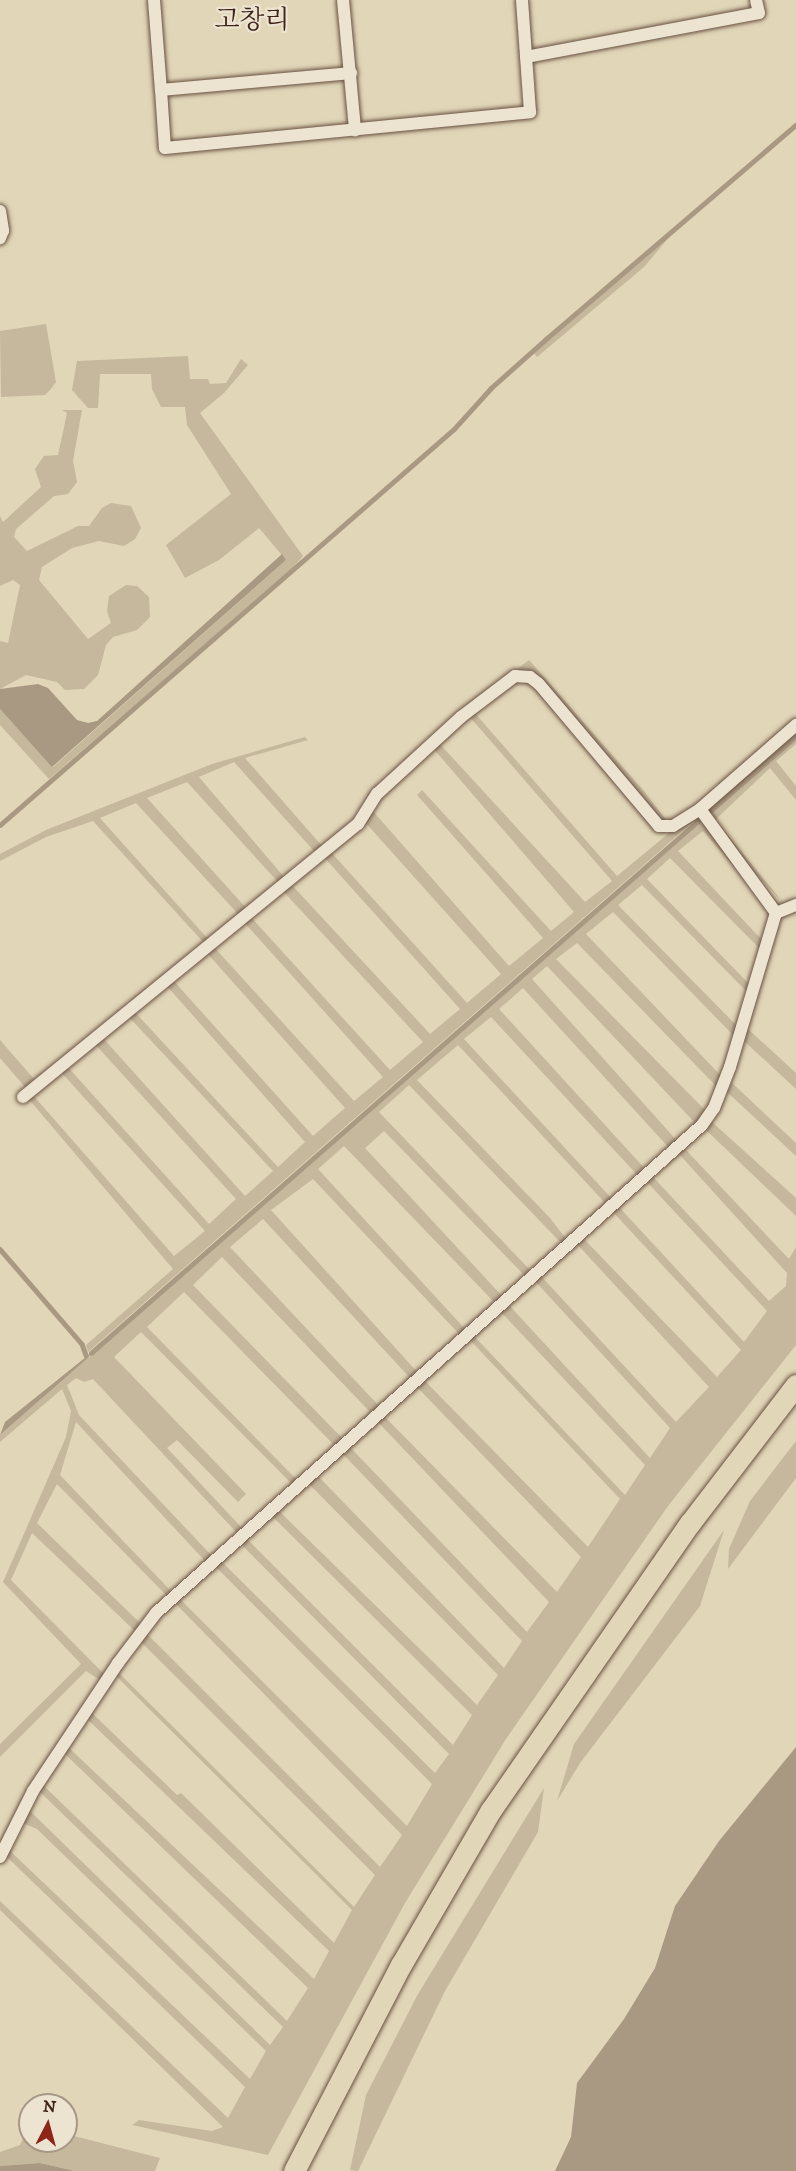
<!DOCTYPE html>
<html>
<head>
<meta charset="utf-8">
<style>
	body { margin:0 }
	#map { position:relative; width:796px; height:2171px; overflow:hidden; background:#e1d6b8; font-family:"IM FELL DW Pica","Noto Serif KR",serif }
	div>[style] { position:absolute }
	.green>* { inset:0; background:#c5b89d }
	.water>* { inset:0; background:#aa9982 }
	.stream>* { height:4.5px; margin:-2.25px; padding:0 2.25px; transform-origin:2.25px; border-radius:2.25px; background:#aa9982 }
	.roads { filter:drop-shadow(0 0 2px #685041) drop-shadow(0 0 2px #685041) }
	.street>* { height:12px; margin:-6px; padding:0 6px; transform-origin:6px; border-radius:6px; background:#ece4d1 }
	.highway>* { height:21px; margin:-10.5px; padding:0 10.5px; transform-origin:10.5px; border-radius:10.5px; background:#e1d6b8 }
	span { translate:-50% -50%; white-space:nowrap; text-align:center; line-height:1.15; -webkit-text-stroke:4.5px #ece4d1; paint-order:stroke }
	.quarter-label { font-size:26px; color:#3f2319 }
	.north { position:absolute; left:18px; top:2093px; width:60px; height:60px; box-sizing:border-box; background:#ece4d1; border:2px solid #a79787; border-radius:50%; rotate:6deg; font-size:16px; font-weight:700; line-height:24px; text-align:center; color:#3f2319 }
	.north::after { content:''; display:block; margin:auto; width:21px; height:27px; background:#8f2418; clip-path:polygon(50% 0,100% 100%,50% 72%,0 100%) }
</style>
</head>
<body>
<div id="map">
	<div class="green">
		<i style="clip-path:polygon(796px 127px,671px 235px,644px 267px,537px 357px,533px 352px)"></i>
		<i style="clip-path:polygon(46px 324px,56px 382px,50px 390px,45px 395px,1px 397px,0 331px)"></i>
		<i style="clip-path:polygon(188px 356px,190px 379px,208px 379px,210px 384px,226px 383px,241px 359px,248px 365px,224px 393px,200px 413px,303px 556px,288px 573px,49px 779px,0 725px,0 709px,53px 767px,286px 560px,259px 528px,219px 560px,185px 578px,166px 545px,231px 494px,187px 425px,185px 407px,161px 407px,152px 389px,151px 374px,100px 374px,98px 408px,88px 408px,72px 390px,77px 361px)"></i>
		<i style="clip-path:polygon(62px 410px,82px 410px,73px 461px,77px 482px,68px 494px,54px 496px,16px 529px,14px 537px,27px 551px,78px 526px,89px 526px,102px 508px,111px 503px,131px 506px,141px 528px,135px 539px,124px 546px,99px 541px,72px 548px,42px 567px,39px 580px,88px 639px,111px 623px,107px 611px,109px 596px,126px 585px,137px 586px,149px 597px,150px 617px,137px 630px,113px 637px,106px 645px,98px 675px,84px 689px,65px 690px,57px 682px,26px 675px,0 689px,0 641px,8px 643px,20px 585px,13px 580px,0 586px,0 516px,3px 522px,41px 487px,35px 469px,44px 456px,58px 455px,67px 413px)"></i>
		<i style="clip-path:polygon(529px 660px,643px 790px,667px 821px,660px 820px,534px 676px,517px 669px)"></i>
		<i style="clip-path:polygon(474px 712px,617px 876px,675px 828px,698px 817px,744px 878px,703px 831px,678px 851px,763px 941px,760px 949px,670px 858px,647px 879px,750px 985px,748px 993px,642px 885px,618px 905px,738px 1027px,735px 1037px,613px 912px,586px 934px,723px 1078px,718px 1088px,577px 943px,556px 959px,707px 1112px,697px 1125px,547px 966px,532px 979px,679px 1143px,671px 1150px,523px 988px,499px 1009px,647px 1171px,640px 1178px,491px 1017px,464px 1039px,614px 1201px,608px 1206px,458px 1045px,417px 1080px,550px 1218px,567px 1240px,563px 1245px,409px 1085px,379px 1112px,530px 1270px,524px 1275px,384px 1131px,365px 1148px,502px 1296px,495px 1303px,344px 1146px,318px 1169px,466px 1330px,460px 1335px,313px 1179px,271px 1210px,418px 1373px,411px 1379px,263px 1219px,230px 1247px,379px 1406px,371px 1413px,222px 1257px,193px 1285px,343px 1439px,335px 1446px,184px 1292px,147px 1327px,297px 1480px,292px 1484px,141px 1332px,114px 1357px,246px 1494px,238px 1502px,177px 1440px,167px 1448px,242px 1528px,237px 1533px,93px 1379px,84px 1382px,76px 1378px,67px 1385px,79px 1415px,211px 1555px,205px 1561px,76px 1422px,60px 1475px,171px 1591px,167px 1596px,57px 1484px,37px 1523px,141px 1624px,135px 1631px,32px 1533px,11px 1580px,104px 1674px,100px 1680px,86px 1671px,0 1757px,0 1744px,81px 1664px,3px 1582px,66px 1437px,71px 1411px,62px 1389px,0 1442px,0 1435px,698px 825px,694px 821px,88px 1352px,86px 1345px,173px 1269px,27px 1097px,32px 1094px,174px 1256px,205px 1231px,60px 1071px,66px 1065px,209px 1224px,236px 1199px,94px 1043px,102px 1037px,245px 1196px,273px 1171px,127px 1015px,133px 1010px,278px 1167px,305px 1142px,166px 985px,172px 979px,313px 1136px,345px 1108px,206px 952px,213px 946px,354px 1101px,383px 1077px,243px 921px,250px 916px,390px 1070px,423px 1042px,282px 890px,290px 883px,430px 1034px,460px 1009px,323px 856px,330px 851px,467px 1003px,501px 974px,364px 821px,371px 809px,509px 966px,543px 938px,417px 795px,422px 790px,551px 931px,574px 912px,432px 747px,438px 742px,585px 902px,612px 881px,469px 716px)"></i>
		<i style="clip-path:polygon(305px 737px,308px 740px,245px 758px,322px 846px,314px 851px,234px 762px,199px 777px,284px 877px,278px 882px,187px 782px,147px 798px,247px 909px,239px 915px,136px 803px,100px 818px,208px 939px,204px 943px,93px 821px,46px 837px,0 861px,0 854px,46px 830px,212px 764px)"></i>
		<i style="clip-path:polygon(796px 737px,796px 744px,776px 761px,796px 786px,796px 800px,770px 768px,715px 820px,786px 906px,737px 854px,710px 812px)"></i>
		<i style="clip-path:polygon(748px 1029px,796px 1073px,796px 1089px,744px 1041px)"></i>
		<i style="clip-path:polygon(0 1040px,34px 1079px,25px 1087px,0 1058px)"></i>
		<i style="clip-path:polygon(732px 1083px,796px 1143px,796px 1156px,727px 1092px)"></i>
		<i style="clip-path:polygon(712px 1122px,796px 1198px,796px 1216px,705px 1129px)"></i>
		<i style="clip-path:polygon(685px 1149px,789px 1259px,796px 1247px,796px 1345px,668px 1506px,506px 1739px,405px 1903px,268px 2155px,132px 2125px,139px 2120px,212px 2131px,223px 2127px,0 1910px,0 1901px,228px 2118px,245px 2087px,6px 1856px,9px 1850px,250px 2079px,266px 2051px,37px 1829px,23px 1823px,29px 1810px,270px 2045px,283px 2027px,40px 1792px,44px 1786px,287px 2021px,308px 1988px,64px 1753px,68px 1747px,314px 1979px,329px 1951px,86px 1718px,91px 1712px,177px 1795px,181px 1793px,334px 1943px,352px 1910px,116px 1676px,119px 1673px,354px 1907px,375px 1875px,140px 1641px,146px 1633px,380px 1867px,402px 1835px,174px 1602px,179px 1598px,407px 1826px,432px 1784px,215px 1566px,221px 1561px,435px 1773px,449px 1754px,240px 1543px,246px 1538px,453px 1745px,472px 1715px,271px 1515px,277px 1509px,477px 1705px,498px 1675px,307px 1482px,316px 1474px,504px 1668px,522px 1641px,341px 1452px,349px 1446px,527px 1632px,549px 1602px,377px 1421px,383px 1415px,557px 1592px,581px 1557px,416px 1386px,423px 1379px,588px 1547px,620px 1499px,469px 1339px,473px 1335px,625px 1495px,645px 1465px,500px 1311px,508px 1304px,650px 1458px,670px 1428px,534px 1280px,540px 1275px,676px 1422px,709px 1387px,576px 1243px,583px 1238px,717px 1377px,741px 1350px,613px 1212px,619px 1207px,744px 1342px,767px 1311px,647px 1182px,653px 1177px,769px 1301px,786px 1286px,787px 1273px,679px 1154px)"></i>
		<i style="clip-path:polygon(796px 1441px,796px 1478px,728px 1569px,729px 1549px,750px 1501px)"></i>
		<i style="clip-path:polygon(724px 1530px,700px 1606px,580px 1763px,557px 1801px,574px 1744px)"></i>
		<i style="clip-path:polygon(544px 1788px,538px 1832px,445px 1991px,358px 2171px,350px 2170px,366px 2095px,418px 1994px)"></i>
		<i style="clip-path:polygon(29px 2124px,30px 2141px,66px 2141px,66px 2134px,160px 2158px,155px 2171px,75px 2171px,40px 2163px,0 2166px,0 2152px,20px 2145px)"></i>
	</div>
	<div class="water">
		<i style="clip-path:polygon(282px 554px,286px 560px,52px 767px,0 709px,0 689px,38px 684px,48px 688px,77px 720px,88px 723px,97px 721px)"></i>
		<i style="clip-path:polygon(91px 1353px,88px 1358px,0 1435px,5px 1422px)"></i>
		<i style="clip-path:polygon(796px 1747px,796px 2171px,555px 2171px,571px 2137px,577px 2083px,624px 2019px,655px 1968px,675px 1906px,719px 1841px)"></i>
		<i style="clip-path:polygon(40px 2163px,75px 2171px,0 2171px,0 2166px)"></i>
	</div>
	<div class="stream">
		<i style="left:709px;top:812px;width:116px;rotate:-41.1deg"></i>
		<i style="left:0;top:825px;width:602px;rotate:-41.1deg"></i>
		<i style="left:454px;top:429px;width:55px;rotate:-47.9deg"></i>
		<i style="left:491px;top:388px;width:74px;rotate:-41.7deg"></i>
		<i style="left:546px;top:339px;width:329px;rotate:-40.6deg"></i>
		<i style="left:0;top:1249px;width:125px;rotate:49.2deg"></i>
		<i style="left:82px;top:1344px;width:12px;rotate:70deg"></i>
		<i style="left:91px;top:1353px;width:806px;rotate:-41.23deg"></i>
	</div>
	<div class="roads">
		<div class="street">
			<i style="left:154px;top:0;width:90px;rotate:85.6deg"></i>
			<i style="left:161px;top:90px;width:191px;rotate:-5.1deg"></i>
			<i style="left:343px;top:0;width:131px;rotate:84.7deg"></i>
			<i style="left:526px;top:57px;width:237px;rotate:-10.7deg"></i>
			<i style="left:759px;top:13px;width:13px;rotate:-103deg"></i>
			<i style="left:161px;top:90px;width:58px;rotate:86.1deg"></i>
			<i style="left:165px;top:148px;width:367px;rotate:-5.6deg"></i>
			<i style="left:530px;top:112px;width:112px;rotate:-94.1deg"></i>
			<i style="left:0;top:211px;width:20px;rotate:81deg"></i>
			<i style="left:3px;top:231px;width:8px;rotate:113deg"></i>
			<i style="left:700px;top:809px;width:129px;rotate:53.8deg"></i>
			<i style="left:776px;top:913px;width:22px;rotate:-22deg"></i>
			<i style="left:23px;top:1097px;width:432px;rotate:-39.2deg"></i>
			<i style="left:358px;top:824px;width:36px;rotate:-58deg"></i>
			<i style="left:377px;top:794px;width:114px;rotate:-42.5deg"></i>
			<i style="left:461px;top:717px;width:68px;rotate:-37.2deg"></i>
			<i style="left:515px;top:676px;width:15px;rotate:4deg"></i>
			<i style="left:530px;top:677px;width:11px;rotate:38deg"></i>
			<i style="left:539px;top:684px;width:186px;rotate:49.8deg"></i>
			<i style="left:659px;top:826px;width:14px"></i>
			<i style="left:673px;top:826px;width:32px;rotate:-32deg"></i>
			<i style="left:700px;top:809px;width:128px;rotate:-41.2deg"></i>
			<i style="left:0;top:1857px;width:74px;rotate:-63.4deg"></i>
			<i style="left:33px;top:1791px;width:154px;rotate:-56.4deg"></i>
			<i style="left:118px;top:1663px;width:63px;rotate:-52.8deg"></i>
			<i style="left:156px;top:1613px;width:732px;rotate:-41.79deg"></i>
			<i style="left:702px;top:1125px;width:21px;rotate:-55deg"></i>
			<i style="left:714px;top:1108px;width:44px;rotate:-68.7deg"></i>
			<i style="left:730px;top:1067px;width:161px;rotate:-73.4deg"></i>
		</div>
		<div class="highway">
			<i style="left:294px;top:2171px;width:232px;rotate:-62.6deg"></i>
			<i style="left:401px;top:1965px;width:179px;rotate:-59.9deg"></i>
			<i style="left:491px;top:1810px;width:349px;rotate:-55.3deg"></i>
			<i style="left:690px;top:1523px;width:174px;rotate:-52.5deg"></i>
		</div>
	</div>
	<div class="quarter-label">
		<span style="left:252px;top:21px">고창리</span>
	</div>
	<div class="north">N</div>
</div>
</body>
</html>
